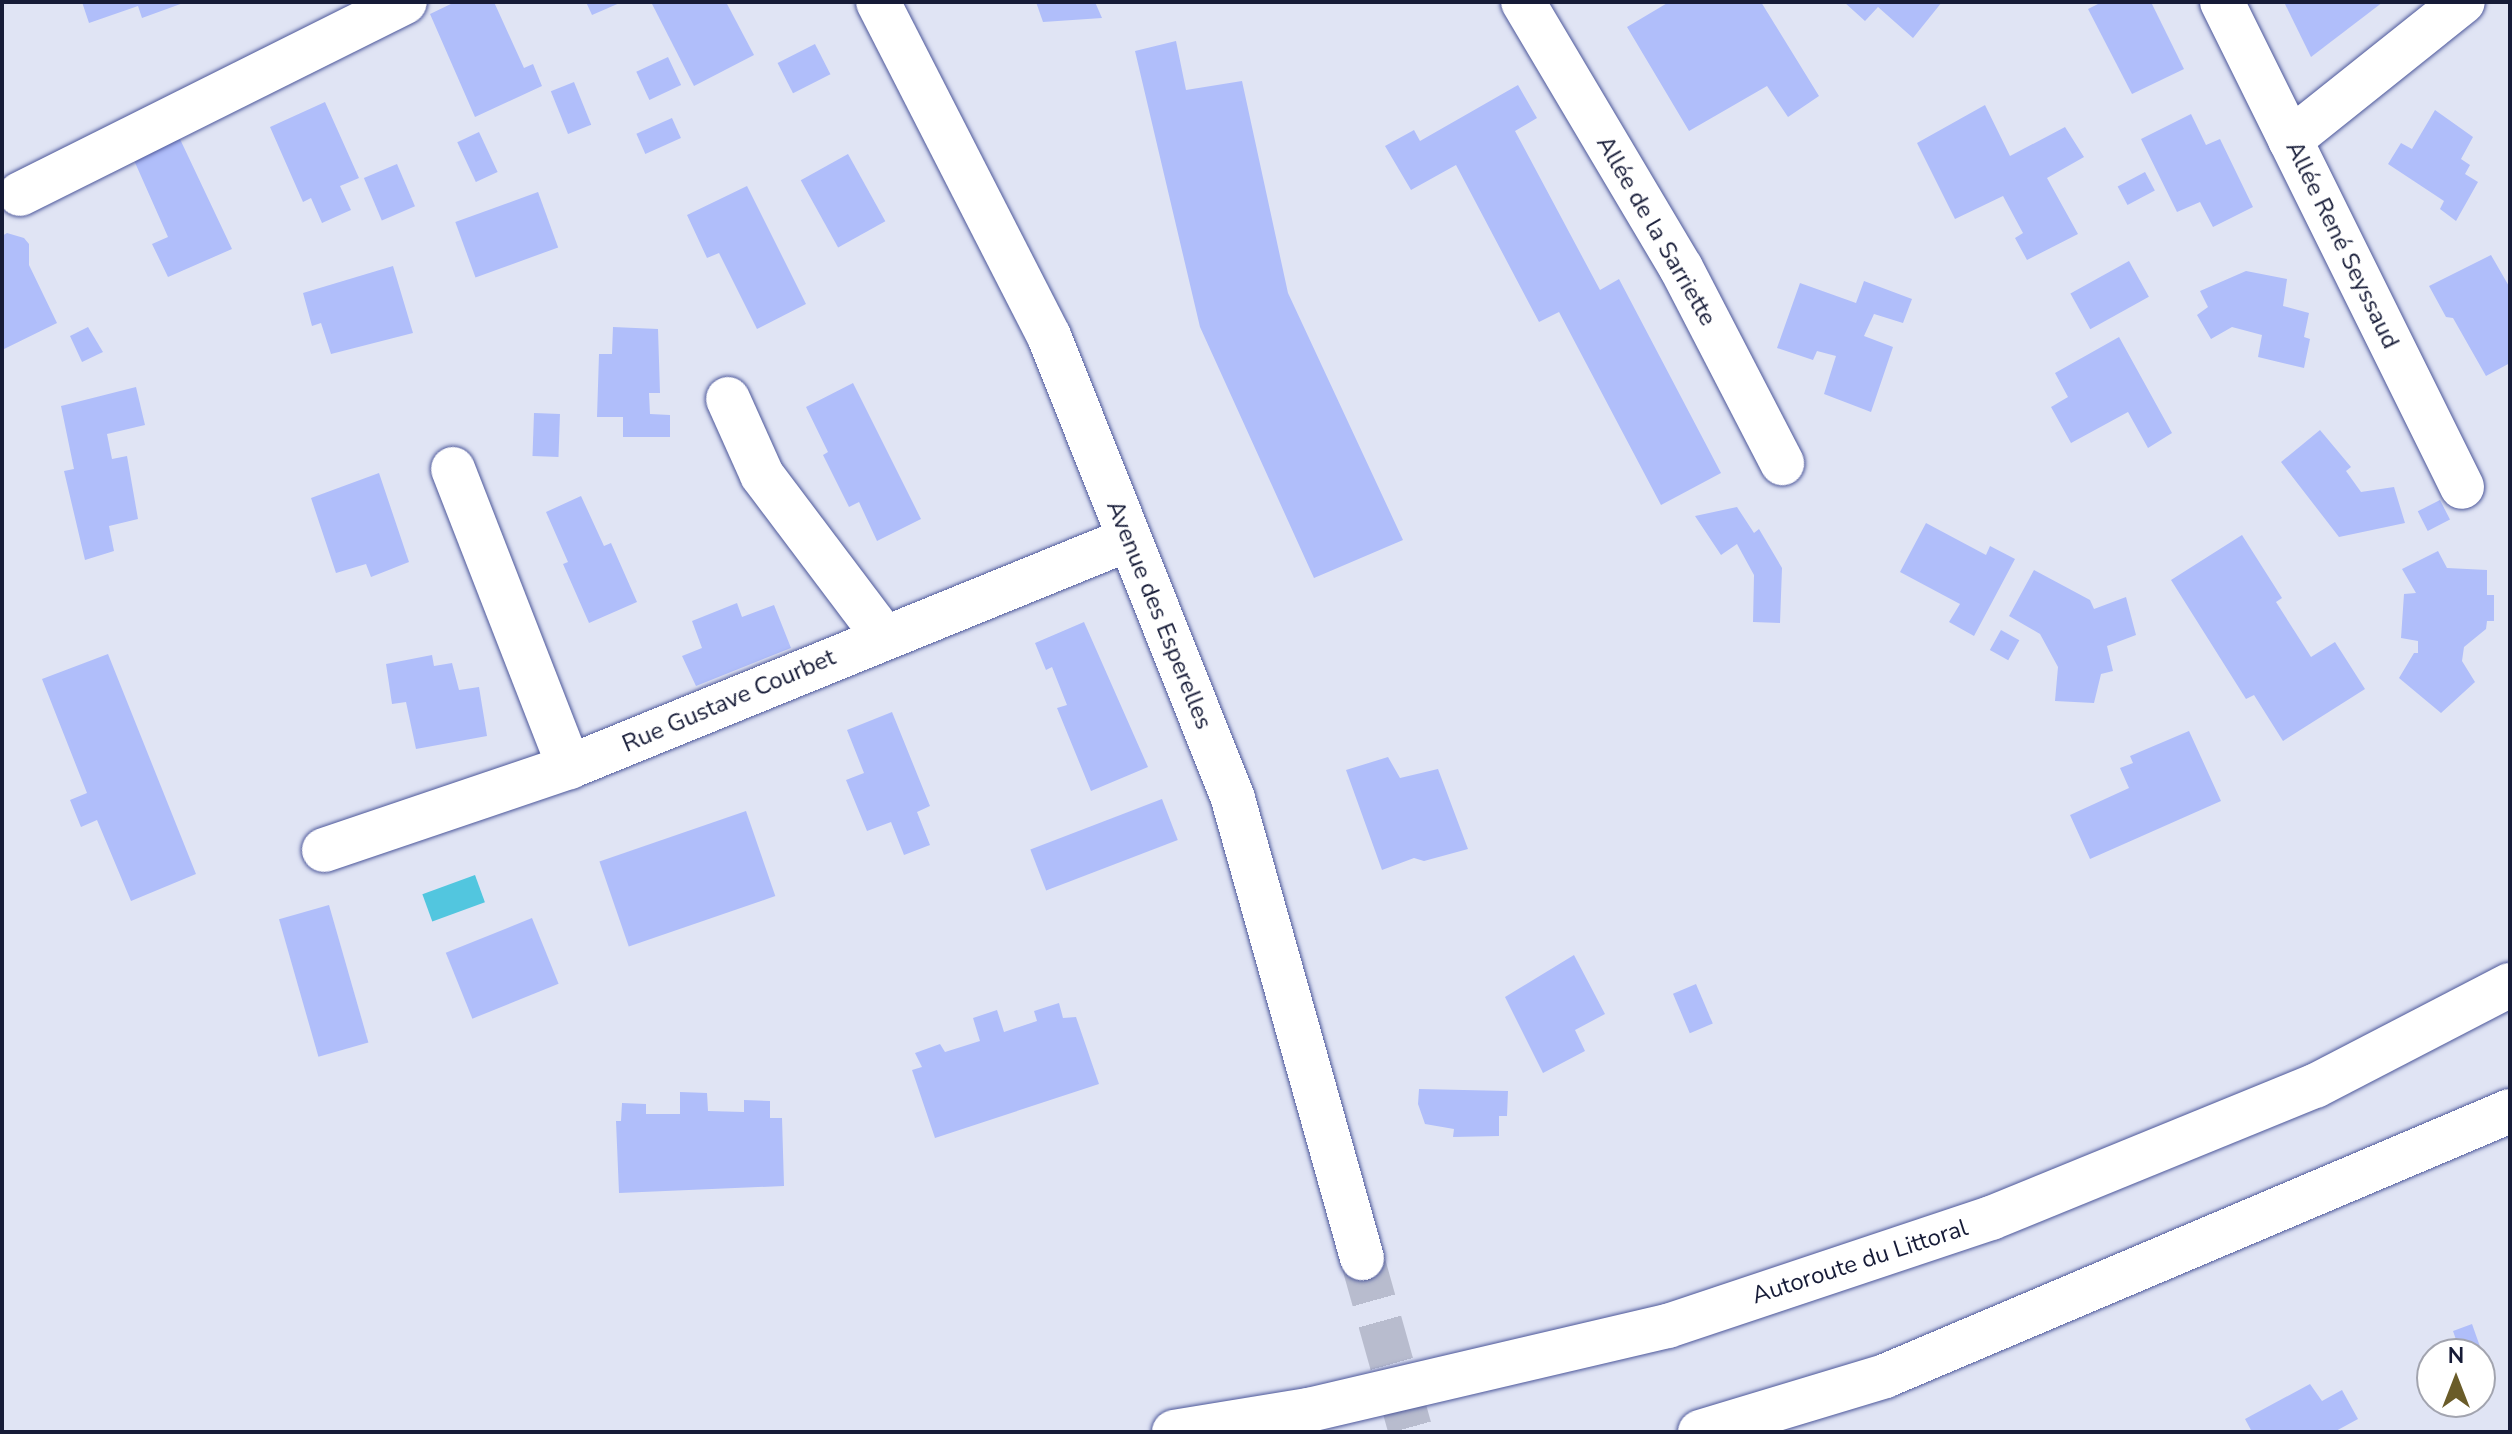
<!DOCTYPE html>
<html>
<head>
<meta charset="utf-8">
<style>
	body { margin:0 }
	#map { position:relative; width:2512px; height:1434px; overflow:hidden; background:#e0e4f4; font-family:"Nunito Sans",sans-serif }
	div>[style] { position:absolute }
	.water>* { inset:0; background:#52c6df; transform-origin:0 0 }
	.building>* { inset:0; background:#b0befa; transform-origin:0 0 }
	.minor-tunnel>* { height:44px; margin-top:-22px; transform-origin:0; background:repeating-linear-gradient(90deg,#b8bcce 0 44px,transparent 0 66px) }
	.roads { filter:drop-shadow(0 0 2px #4c579a) drop-shadow(0 0 2px #4c579a) }
	.minor>* { height:44px; margin:-22px; padding:0 22px; transform-origin:22px; border-radius:22px; background:#fff }
	.highway>* { height:44px; margin:-22px; padding:0 22px; transform-origin:22px; border-radius:22px; background:#fff }
	span { translate:-50% -50%; white-space:nowrap; text-align:center; line-height:1.15; -webkit-text-stroke:6px #fff; paint-order:stroke }
	.street-label { font-size:24px; color:#161b37 }
	.frame { position:absolute; inset:0; border:4px solid #161b37; pointer-events:none }
	.north { position:absolute; left:2416px; top:1338px; width:80px; height:80px; box-sizing:border-box; background:#fff; border:2px solid #a2a4af; border-radius:50%; rotate:0deg; font-size:22px; font-weight:700; line-height:32px; text-align:center; color:#161b37 }
	.north::after { content:''; display:block; margin:auto; width:28px; height:36px; background:#6a5c29; clip-path:polygon(50% 0,100% 100%,50% 72%,0 100%) }
</style>
</head>
<body>
<div id="map">
	<div class="water">
		<i style="left:475px;top:875px;width:29px;height:56px;rotate:70deg"></i>
	</div>
	<div class="building">
		<i style="clip-path:polygon(82px 2px,186px 2px,142px 18px,138px 6px,89px 23px)"></i>
		<i style="clip-path:polygon(455px 2px,494px 2px,524px 68px,533px 64px,542px 86px,475px 117px,430px 14px)"></i>
		<i style="clip-path:polygon(586px 2px,622px 2px,592px 15px)"></i>
		<i style="clip-path:polygon(651px 2px,726px 2px,754px 55px,694px 86px)"></i>
		<i style="clip-path:polygon(1036px 2px,1095px 2px,1102px 18px,1043px 22px)"></i>
		<i style="clip-path:polygon(1669px 2px,1761px 2px,1819px 96px,1788px 117px,1767px 86px,1689px 131px,1627px 27px)"></i>
		<i style="clip-path:polygon(1844px 2px,1942px 2px,1913px 38px,1878px 7px,1865px 21px)"></i>
		<i style="clip-path:polygon(2102px 2px,2151px 2px,2184px 69px,2132px 94px,2088px 9px)"></i>
		<i style="clip-path:polygon(2284px 2px,2383px 2px,2311px 57px)"></i>
		<i style="clip-path:polygon(1176px 41px,1186px 90px,1242px 81px,1288px 293px,1403px 540px,1314px 578px,1200px 327px,1135px 51px)"></i>
		<i style="left:815px;top:44px;width:34px;height:42px;rotate:63deg"></i>
		<i style="left:668px;top:57px;width:31px;height:35px;rotate:65deg"></i>
		<i style="left:574px;top:82px;width:46px;height:25px;rotate:68deg"></i>
		<i style="clip-path:polygon(1518px 85px,1537px 118px,1515px 131px,1600px 290px,1619px 279px,1721px 473px,1661px 505px,1559px 312px,1539px 322px,1456px 165px,1411px 190px,1385px 146px,1414px 130px,1420px 141px)"></i>
		<i style="clip-path:polygon(325px 102px,359px 178px,340px 186px,351px 210px,322px 223px,311px 198px,303px 202px,270px 127px)"></i>
		<i style="clip-path:polygon(1985px 105px,2010px 156px,2065px 127px,2084px 157px,2047px 178px,2078px 234px,2027px 260px,2015px 238px,2023px 233px,2003px 196px,1955px 219px,1917px 143px)"></i>
		<i style="clip-path:polygon(2435px 110px,2473px 137px,2461px 159px,2470px 165px,2465px 174px,2478px 182px,2456px 221px,2440px 209px,2444px 201px,2388px 164px,2401px 143px,2412px 149px)"></i>
		<i style="clip-path:polygon(2191px 114px,2206px 145px,2220px 139px,2253px 207px,2213px 227px,2200px 202px,2177px 212px,2141px 139px)"></i>
		<i style="left:672px;top:118px;width:22px;height:39px;rotate:66deg"></i>
		<i style="left:479px;top:132px;width:44px;height:24px;rotate:65deg"></i>
		<i style="clip-path:polygon(179px 137px,232px 249px,168px 277px,152px 244px,168px 237px,133px 158px)"></i>
		<i style="left:848px;top:154px;width:77px;height:54px;rotate:61deg"></i>
		<i style="left:397px;top:164px;width:46px;height:36px;rotate:67deg"></i>
		<i style="left:2145px;top:172px;width:21px;height:31px;rotate:62deg"></i>
		<i style="clip-path:polygon(747px 186px,806px 304px,757px 329px,719px 253px,707px 258px,687px 215px)"></i>
		<i style="left:538px;top:192px;width:59px;height:88px;rotate:70deg"></i>
		<i style="clip-path:polygon(7px 233px,24px 238px,29px 244px,29px 265px,57px 323px,2px 350px,2px 236px)"></i>
		<i style="clip-path:polygon(2491px 255px,2510px 288px,2510px 363px,2486px 376px,2453px 318px,2446px 317px,2429px 286px)"></i>
		<i style="left:2129px;top:261px;width:41px;height:67px;rotate:61deg"></i>
		<i style="clip-path:polygon(393px 266px,413px 333px,331px 354px,321px 323px,312px 326px,303px 293px)"></i>
		<i style="clip-path:polygon(2246px 271px,2287px 279px,2283px 306px,2309px 313px,2304px 337px,2310px 339px,2304px 368px,2258px 357px,2262px 335px,2232px 327px,2211px 339px,2197px 315px,2208px 307px,2200px 291px)"></i>
		<i style="clip-path:polygon(1864px 281px,1912px 299px,1903px 323px,1874px 314px,1864px 336px,1893px 347px,1871px 412px,1824px 394px,1836px 356px,1817px 351px,1813px 360px,1777px 348px,1800px 283px,1856px 303px)"></i>
		<i style="clip-path:polygon(88px 327px,103px 352px,82px 362px,70px 336px)"></i>
		<i style="clip-path:polygon(613px 327px,658px 329px,660px 393px,649px 393px,650px 414px,670px 415px,670px 437px,623px 437px,623px 417px,597px 417px,599px 354px,612px 354px)"></i>
		<i style="clip-path:polygon(2119px 337px,2172px 433px,2148px 448px,2128px 412px,2071px 443px,2051px 407px,2068px 397px,2055px 373px)"></i>
		<i style="clip-path:polygon(853px 383px,921px 519px,877px 541px,859px 502px,849px 507px,823px 455px,828px 452px,806px 407px)"></i>
		<i style="clip-path:polygon(136px 387px,145px 425px,107px 434px,112px 459px,127px 456px,138px 519px,109px 526px,114px 551px,85px 560px,64px 471px,74px 469px,61px 406px)"></i>
		<i style="left:534px;top:413px;width:26px;height:43px;rotate:2deg"></i>
		<i style="clip-path:polygon(2320px 430px,2351px 467px,2346px 471px,2361px 492px,2394px 487px,2405px 523px,2339px 537px,2281px 462px)"></i>
		<i style="clip-path:polygon(379px 473px,409px 562px,371px 577px,366px 564px,336px 573px,311px 498px)"></i>
		<i style="clip-path:polygon(581px 496px,604px 546px,611px 543px,637px 602px,589px 623px,563px 564px,568px 562px,546px 512px)"></i>
		<i style="left:2440px;top:500px;width:22px;height:25px;rotate:63deg"></i>
		<i style="clip-path:polygon(1737px 507px,1754px 533px,1759px 529px,1782px 568px,1780px 623px,1753px 622px,1754px 575px,1737px 544px,1721px 555px,1695px 516px)"></i>
		<i style="clip-path:polygon(1926px 523px,1986px 555px,1990px 546px,2015px 559px,1974px 636px,1949px 622px,1960px 604px,1900px 572px)"></i>
		<i style="clip-path:polygon(2242px 535px,2282px 598px,2276px 602px,2311px 657px,2335px 642px,2365px 689px,2283px 741px,2254px 695px,2246px 699px,2171px 580px)"></i>
		<i style="clip-path:polygon(2438px 551px,2447px 568px,2487px 570px,2487px 595px,2494px 595px,2494px 621px,2487px 621px,2486px 629px,2464px 647px,2462px 661px,2475px 682px,2441px 713px,2399px 678px,2414px 653px,2418px 653px,2418px 641px,2401px 638px,2404px 594px,2416px 593px,2402px 569px)"></i>
		<i style="clip-path:polygon(2034px 570px,2090px 600px,2094px 609px,2126px 597px,2136px 635px,2107px 646px,2113px 671px,2101px 674px,2094px 703px,2055px 701px,2058px 667px,2040px 634px,2009px 616px)"></i>
		<i style="clip-path:polygon(737px 603px,742px 617px,774px 605px,791px 648px,696px 686px,682px 656px,702px 648px,692px 621px)"></i>
		<i style="clip-path:polygon(1084px 622px,1148px 767px,1091px 791px,1057px 708px,1067px 705px,1052px 667px,1046px 670px,1035px 643px)"></i>
		<i style="left:2001px;top:630px;width:21px;height:23px;rotate:29deg"></i>
		<i style="clip-path:polygon(108px 654px,196px 874px,131px 901px,97px 820px,81px 827px,70px 800px,87px 793px,42px 679px)"></i>
		<i style="clip-path:polygon(432px 655px,434px 666px,452px 663px,459px 690px,479px 687px,487px 736px,416px 749px,406px 702px,392px 704px,386px 664px)"></i>
		<i style="clip-path:polygon(892px 712px,930px 806px,917px 812px,930px 845px,904px 855px,891px 822px,867px 831px,846px 780px,864px 773px,847px 730px)"></i>
		<i style="clip-path:polygon(2189px 731px,2221px 801px,2090px 859px,2070px 815px,2129px 788px,2120px 768px,2133px 763px,2130px 756px)"></i>
		<i style="clip-path:polygon(1388px 757px,1400px 778px,1438px 769px,1468px 849px,1424px 861px,1414px 858px,1382px 870px,1346px 770px)"></i>
		<i style="left:1162px;top:799px;width:44px;height:141px;rotate:69deg"></i>
		<i style="left:746px;top:811px;width:90px;height:155px;rotate:71deg"></i>
		<i style="left:329px;top:905px;width:143px;height:52px;rotate:74deg"></i>
		<i style="left:532px;top:918px;width:71px;height:93px;rotate:68deg"></i>
		<i style="clip-path:polygon(1574px 955px,1605px 1014px,1575px 1030px,1585px 1051px,1543px 1073px,1505px 997px)"></i>
		<i style="left:1696px;top:984px;width:43px;height:25px;rotate:67deg"></i>
		<i style="clip-path:polygon(1059px 1003px,1063px 1018px,1076px 1017px,1099px 1084px,935px 1138px,912px 1070px,922px 1067px,915px 1053px,940px 1044px,945px 1052px,980px 1041px,973px 1018px,997px 1010px,1004px 1032px,1037px 1021px,1034px 1011px)"></i>
		<i style="clip-path:polygon(1419px 1089px,1508px 1091px,1507px 1116px,1499px 1116px,1499px 1136px,1453px 1137px,1454px 1129px,1425px 1124px,1418px 1104px)"></i>
		<i style="clip-path:polygon(680px 1092px,707px 1093px,708px 1111px,744px 1112px,744px 1100px,770px 1101px,770px 1118px,782px 1118px,784px 1186px,619px 1193px,616px 1121px,621px 1121px,622px 1103px,646px 1104px,646px 1114px,680px 1114px)"></i>
		<i style="clip-path:polygon(2472px 1324px,2494px 1386px,2480px 1391px,2480px 1354px,2461px 1354px,2453px 1331px)"></i>
		<i style="clip-path:polygon(2310px 1384px,2322px 1401px,2342px 1390px,2358px 1419px,2334px 1432px,2252px 1432px,2245px 1419px)"></i>
	</div>
	<div class="minor-tunnel">
		<i style="left:1362px;top:1258px;width:181px;rotate:74.3deg"></i>
	</div>
	<div class="roads">
		<div class="minor">
			<i style="left:878px;top:2px;width:375px;rotate:62.9deg"></i>
			<i style="left:1049px;top:336px;width:498px;rotate:68.3deg"></i>
			<i style="left:1233px;top:799px;width:477px;rotate:74.3deg"></i>
			<i style="left:1523px;top:2px;width:309px;rotate:59.3deg"></i>
			<i style="left:1681px;top:268px;width:220px;rotate:62.6deg"></i>
			<i style="left:2222px;top:2px;width:541px;rotate:63.67deg"></i>
			<i style="left:2290px;top:140px;width:221px;rotate:-38.6deg"></i>
			<i style="left:20px;top:194px;width:430px;rotate:-26.5deg"></i>
			<i style="left:728px;top:399px;width:83px;rotate:65.9deg"></i>
			<i style="left:762px;top:475px;width:203px;rotate:53deg"></i>
			<i style="left:453px;top:469px;width:320px;rotate:68.7deg"></i>
			<i style="left:324px;top:850px;width:259px;rotate:-18.7deg"></i>
			<i style="left:569px;top:767px;width:605px;rotate:-22.15deg"></i>
		</div>
		<div class="highway">
			<i style="left:1174px;top:1432px;width:137px;rotate:-9.3deg"></i>
			<i style="left:1309px;top:1410px;width:369px;rotate:-13.2deg"></i>
			<i style="left:1668px;top:1326px;width:341px;rotate:-18.5deg"></i>
			<i style="left:1991px;top:1218px;width:350px;rotate:-22.2deg"></i>
			<i style="left:2315px;top:1086px;width:220px;rotate:-27.4deg"></i>
			<i style="left:1700px;top:1432px;width:193px;rotate:-16.8deg"></i>
			<i style="left:1885px;top:1376px;width:679px;rotate:-22.98deg"></i>
		</div>
	</div>
	<div class="street-label">
		<span style="left:1656px;top:231px;rotate:60deg">Allée de la Sarriette</span>
		<span style="left:2342px;top:245px;rotate:64deg">Allée René Seyssaud</span>
		<span style="left:1159px;top:615px;rotate:68deg">Avenue des Esperelles</span>
		<span style="left:729px;top:701px;rotate:-23deg">Rue Gustave Courbet</span>
		<span style="left:1860px;top:1262px;rotate:-18deg">Autoroute du Littoral</span>
	</div>
	<div class="frame"></div>
	<div class="north">N</div>
</div>
</body>
</html>
